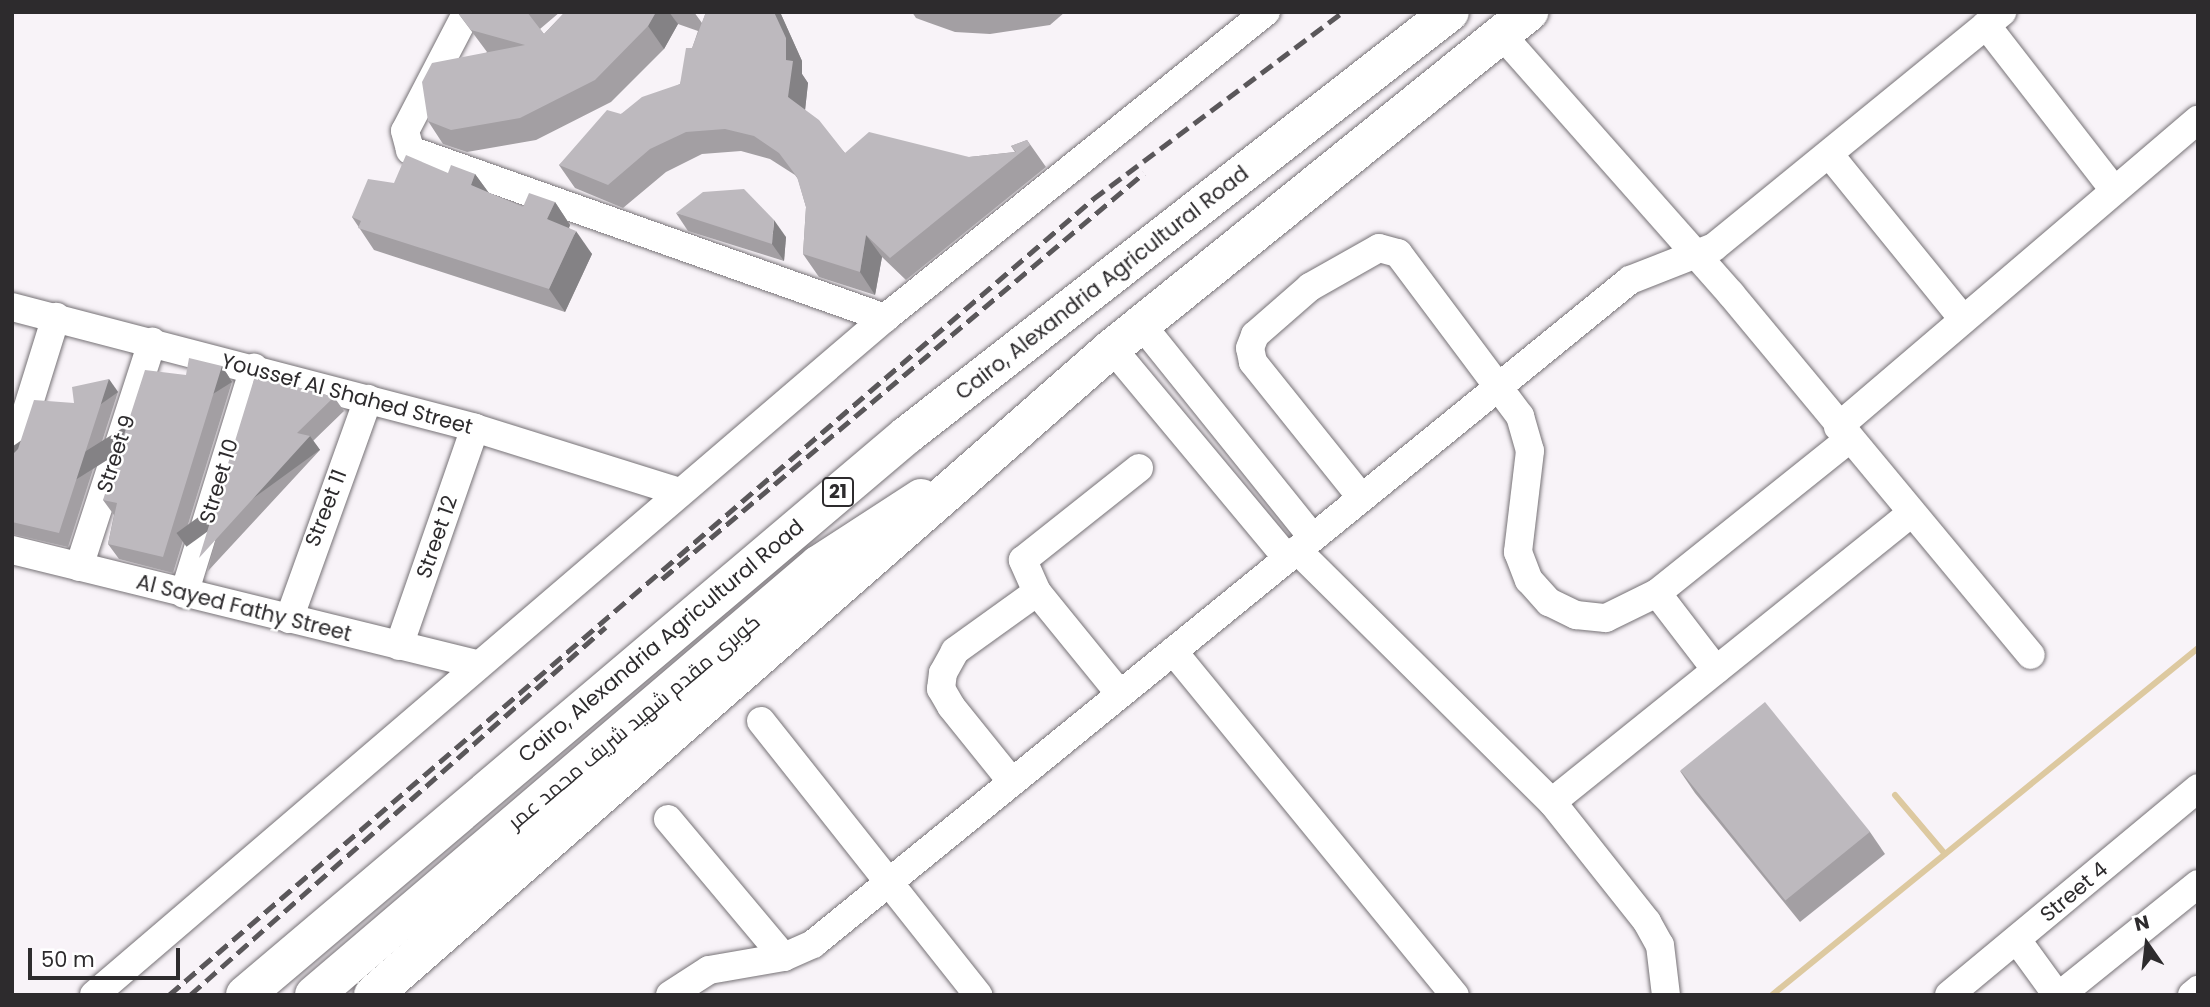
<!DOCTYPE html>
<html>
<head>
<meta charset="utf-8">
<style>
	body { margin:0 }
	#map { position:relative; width:2210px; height:1007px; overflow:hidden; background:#f8f3f8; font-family:Poppins,Cairo,sans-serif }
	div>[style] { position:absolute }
	.stream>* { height:6px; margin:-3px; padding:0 3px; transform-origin:3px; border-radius:3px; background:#ddc9a0 }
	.roads { filter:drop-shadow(0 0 2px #767276) drop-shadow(0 0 2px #767276) }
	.minor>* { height:28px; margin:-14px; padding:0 14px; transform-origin:14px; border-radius:14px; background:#fff }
	.highway>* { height:38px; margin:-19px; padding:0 19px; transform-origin:19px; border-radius:19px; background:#fff }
	.rail>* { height:5px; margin-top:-2.5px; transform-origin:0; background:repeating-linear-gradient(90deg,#5a575a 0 14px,transparent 0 21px) }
	.wall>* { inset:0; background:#a39fa3 }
	.shaded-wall>* { inset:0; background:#848285; transform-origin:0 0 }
	.building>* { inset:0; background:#bdb9be; transform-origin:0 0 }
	span { translate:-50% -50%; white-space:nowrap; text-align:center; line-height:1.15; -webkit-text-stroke:5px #fff; paint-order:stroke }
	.shield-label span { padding:2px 5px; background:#fff; border:2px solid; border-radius:5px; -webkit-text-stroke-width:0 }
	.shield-label { font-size:19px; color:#2d2b2d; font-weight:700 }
	.street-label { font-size:21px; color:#2d2b2d }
	.frame { position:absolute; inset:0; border:14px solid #2d2b2d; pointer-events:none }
	.north { position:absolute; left:2112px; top:909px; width:70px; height:70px; -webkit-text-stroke:5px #fff; paint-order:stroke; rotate:346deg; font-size:19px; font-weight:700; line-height:28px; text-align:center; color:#2d2b2d }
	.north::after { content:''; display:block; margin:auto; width:24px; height:32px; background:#2d2b2d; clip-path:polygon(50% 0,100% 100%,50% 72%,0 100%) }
	.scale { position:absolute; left:28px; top:948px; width:152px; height:32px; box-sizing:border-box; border:4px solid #2d2b2d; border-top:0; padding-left:9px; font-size:21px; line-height:24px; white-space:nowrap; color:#2d2b2d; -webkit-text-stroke:5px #fff; paint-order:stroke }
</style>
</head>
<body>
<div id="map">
	<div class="stream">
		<i style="left:1895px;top:795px;width:77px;rotate:49.7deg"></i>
		<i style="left:1772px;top:995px;width:549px;rotate:-39.16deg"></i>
	</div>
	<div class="roads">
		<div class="minor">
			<i style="left:467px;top:12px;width:134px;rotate:117.5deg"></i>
			<i style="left:405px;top:131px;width:20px;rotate:75deg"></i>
			<i style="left:410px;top:150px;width:504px;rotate:19.48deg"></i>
			<i style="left:1986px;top:25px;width:209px;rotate:52.2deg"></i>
			<i style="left:1501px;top:34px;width:347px;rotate:48.5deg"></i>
			<i style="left:1731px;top:294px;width:469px;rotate:50.3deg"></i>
			<i style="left:1829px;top:154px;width:213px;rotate:50.9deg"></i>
			<i style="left:12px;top:307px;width:479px;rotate:14.6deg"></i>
			<i style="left:475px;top:428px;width:214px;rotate:17.4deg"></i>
			<i style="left:1141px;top:324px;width:273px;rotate:51.2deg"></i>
			<i style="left:1112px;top:348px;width:273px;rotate:50.2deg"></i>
			<i style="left:1838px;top:427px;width:473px;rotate:-40.5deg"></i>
			<i style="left:12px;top:458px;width:148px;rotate:-72.7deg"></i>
			<i style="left:1361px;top:497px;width:173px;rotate:-128.7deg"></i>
			<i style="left:1253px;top:362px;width:14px;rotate:-102deg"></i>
			<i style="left:1250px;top:348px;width:14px;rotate:-69deg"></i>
			<i style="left:1255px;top:335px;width:73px;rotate:-41.1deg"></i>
			<i style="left:1310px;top:287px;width:79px;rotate:-29.5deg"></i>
			<i style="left:1379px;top:248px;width:20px;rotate:15deg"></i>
			<i style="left:1398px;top:253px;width:204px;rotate:53.2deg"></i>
			<i style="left:1520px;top:416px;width:36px;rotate:74deg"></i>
			<i style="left:1530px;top:451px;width:102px;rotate:96.8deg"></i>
			<i style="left:1518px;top:552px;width:30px;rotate:69deg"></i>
			<i style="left:1529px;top:580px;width:30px;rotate:48deg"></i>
			<i style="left:1549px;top:602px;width:30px;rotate:26deg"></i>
			<i style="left:1576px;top:615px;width:30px;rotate:6deg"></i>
			<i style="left:1606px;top:618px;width:57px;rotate:-26.1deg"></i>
			<i style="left:1657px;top:593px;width:245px;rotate:-38.7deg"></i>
			<i style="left:12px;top:550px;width:477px;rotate:13.8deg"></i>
			<i style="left:1297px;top:550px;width:359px;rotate:44.7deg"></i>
			<i style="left:1552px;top:802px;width:153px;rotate:51.6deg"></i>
			<i style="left:1647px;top:922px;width:26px;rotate:61deg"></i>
			<i style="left:1660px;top:945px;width:50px;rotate:83.2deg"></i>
			<i style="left:79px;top:567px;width:237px;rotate:-72deg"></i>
			<i style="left:1657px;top:593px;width:97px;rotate:52.5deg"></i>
			<i style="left:184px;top:594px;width:237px;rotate:-72.8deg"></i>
			<i style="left:289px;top:619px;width:234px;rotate:-70.2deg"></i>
			<i style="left:399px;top:646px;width:231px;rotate:-70.8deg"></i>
			<i style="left:1173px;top:651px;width:445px;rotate:50.7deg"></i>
			<i style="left:1120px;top:694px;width:132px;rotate:-129.1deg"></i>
			<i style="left:1037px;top:592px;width:35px;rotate:-114deg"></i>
			<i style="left:1023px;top:560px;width:148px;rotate:-38.4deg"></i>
			<i style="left:761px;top:721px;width:350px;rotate:51.6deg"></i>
			<i style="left:1012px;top:782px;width:97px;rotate:-128.8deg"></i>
			<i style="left:951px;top:706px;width:20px;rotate:-120deg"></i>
			<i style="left:941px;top:689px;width:16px;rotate:-83deg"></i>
			<i style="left:943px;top:673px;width:25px;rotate:-61deg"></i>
			<i style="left:955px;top:651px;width:101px;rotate:-35.7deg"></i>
			<i style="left:1552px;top:802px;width:461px;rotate:-38.8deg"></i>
			<i style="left:668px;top:819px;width:180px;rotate:50deg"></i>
			<i style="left:2017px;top:940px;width:68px;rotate:54deg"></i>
			<i style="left:94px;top:995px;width:1041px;rotate:-40.56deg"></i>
			<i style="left:885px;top:318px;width:489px;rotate:-38.8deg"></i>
			<i style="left:670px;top:995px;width:46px;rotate:-32.7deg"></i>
			<i style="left:709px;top:970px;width:76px;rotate:-9.8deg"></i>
			<i style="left:784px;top:957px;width:32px;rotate:-24deg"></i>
			<i style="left:813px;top:944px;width:1053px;rotate:-39.1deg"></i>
			<i style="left:1630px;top:280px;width:90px;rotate:-21.4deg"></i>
			<i style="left:1714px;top:247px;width:372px;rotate:-39.2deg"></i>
			<i style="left:1949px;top:995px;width:324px;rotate:-39.7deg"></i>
			<i style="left:2060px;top:995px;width:177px;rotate:-38.8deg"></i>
			<i style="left:2192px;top:995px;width:8px;rotate:-40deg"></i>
		</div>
		<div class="highway">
			<i style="left:245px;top:995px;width:867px;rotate:-40.23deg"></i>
			<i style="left:907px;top:435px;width:688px;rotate:-37.92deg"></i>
			<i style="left:314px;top:995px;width:663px;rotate:-40.47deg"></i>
			<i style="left:818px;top:565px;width:123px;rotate:-33deg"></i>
			<i style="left:373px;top:995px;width:982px;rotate:-41.2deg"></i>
			<i style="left:1112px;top:348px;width:536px;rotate:-38.86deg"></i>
		</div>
	</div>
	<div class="rail">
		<i style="left:662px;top:579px;width:630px;rotate:-40.11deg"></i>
		<i style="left:169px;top:995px;width:1220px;rotate:-40.74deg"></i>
		<i style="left:1093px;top:199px;width:312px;rotate:-36.8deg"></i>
		<i style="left:190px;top:995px;width:555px;rotate:-41.5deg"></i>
	</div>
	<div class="wall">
		<i style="clip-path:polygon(460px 12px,560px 12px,540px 29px,544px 34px,565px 12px,694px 12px,702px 23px,706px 12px,780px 12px,802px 61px,802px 74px,808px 83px,805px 110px,845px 153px,969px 157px,1015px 152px,1011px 146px,1027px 140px,1046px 167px,906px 280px,882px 257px,875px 295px,819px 277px,803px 254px,806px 207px,798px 179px,795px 175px,770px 159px,741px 151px,702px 154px,666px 172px,623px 208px,575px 188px,559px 165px,621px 114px,680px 84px,698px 31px,678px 24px,664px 49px,611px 102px,536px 140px,467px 152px,443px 144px,428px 121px,487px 52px,458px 13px)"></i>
		<i style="clip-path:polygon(912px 12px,1065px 12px,1050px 25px,990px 34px,955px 32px,916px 18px)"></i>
		<i style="clip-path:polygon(448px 173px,475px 174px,489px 193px,523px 207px,555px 202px,570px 225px,569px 228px,592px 254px,565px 312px,374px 250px,352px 217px,394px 183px)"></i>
		<i style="clip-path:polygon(676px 213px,786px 237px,784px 261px,688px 231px)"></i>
		<i style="clip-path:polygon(222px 366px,232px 382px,173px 573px,119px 559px,108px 544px,114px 515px,103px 500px,186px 375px)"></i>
		<i style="clip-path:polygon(255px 376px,334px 397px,344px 411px,313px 441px,320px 450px,208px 571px)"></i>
		<i style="clip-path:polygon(118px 392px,68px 547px,12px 534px,12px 455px,74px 403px)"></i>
		<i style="clip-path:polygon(1680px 771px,1870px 832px,1885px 854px,1800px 922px,1695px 793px)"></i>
	</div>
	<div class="shaded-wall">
		<i style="clip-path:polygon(656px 12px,669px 12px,678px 24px,664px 49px,648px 26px)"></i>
		<i style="clip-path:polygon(774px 12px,780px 12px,802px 61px,802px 74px,808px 83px,804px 120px,788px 97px,786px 60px)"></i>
		<i style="clip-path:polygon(475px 174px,491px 196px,471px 185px)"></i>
		<i style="clip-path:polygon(555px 202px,570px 225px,563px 242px,547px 219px)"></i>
		<i style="clip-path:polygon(774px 220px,786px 237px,784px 261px,772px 244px)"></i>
		<i style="clip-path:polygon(576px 231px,592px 254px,565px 312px,549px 289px)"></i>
		<i style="clip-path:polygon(866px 235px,882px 257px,875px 295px,860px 272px)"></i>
		<i style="left:222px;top:366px;width:19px;height:200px;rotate:58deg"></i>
		<i style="left:109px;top:379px;width:16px;height:162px;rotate:55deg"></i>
		<i style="left:310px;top:436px;width:17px;height:165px;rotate:54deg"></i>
	</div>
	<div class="building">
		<i style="clip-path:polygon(460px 12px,527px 12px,544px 34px,565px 12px,656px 12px,648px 26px,595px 80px,520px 118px,451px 130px,428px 121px,422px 82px,432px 63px,525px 45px,471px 30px,458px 13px)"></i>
		<i style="clip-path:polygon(706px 12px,774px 12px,786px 38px,786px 60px,793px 61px,788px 97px,819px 120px,845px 153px,869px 132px,969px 157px,1016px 152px,1011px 146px,1027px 140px,1030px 145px,890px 258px,866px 235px,860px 272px,803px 254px,806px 207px,797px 177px,779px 153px,754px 136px,725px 129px,686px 132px,650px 149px,608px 185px,559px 165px,607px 110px,621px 114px,642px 97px,680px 84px,686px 48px,692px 48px)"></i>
		<i style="clip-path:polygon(406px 155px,448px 173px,451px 165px,475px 174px,471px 185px,523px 207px,529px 193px,555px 202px,547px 219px,576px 231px,549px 289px,358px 228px,361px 221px,352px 217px,368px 179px,394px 183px)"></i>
		<i style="clip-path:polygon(744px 189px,774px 220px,772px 244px,676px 213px,703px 192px)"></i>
		<i style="clip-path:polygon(189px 358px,222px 366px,163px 557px,108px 544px,117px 503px,103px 500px,145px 370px,186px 375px)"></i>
		<i style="clip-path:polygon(255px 376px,334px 397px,297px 433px,310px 436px,199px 558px)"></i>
		<i style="clip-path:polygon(109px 379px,59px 533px,12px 522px,12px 455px,18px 449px,34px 400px,74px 403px,72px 387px)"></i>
		<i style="left:1765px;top:702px;width:167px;height:109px;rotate:51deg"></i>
	</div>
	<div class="shield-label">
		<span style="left:838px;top:492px">21</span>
	</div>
	<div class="street-label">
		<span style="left:1102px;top:283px;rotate:-38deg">Cairo, Alexandria Agricultural Road</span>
		<span style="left:347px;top:394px;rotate:15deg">Youssef Al Shahed Street</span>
		<span style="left:116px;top:454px;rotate:-72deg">Street 9</span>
		<span style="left:219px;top:481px;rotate:-73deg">Street 10</span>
		<span style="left:326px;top:508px;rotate:-69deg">Street 11</span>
		<span style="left:437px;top:537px;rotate:-71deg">Street 12</span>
		<span style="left:244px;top:608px;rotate:14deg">Al Sayed Fathy Street</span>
		<span style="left:661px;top:641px;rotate:-40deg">Cairo, Alexandria Agricultural Road</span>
		<span style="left:634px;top:722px;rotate:-40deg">كوبرى مقدم شهيد شريف محمد عمر</span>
		<span style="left:2074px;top:892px;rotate:-40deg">Street 4</span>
	</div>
	<div class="frame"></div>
	<div class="north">N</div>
	<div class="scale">50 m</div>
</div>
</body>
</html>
